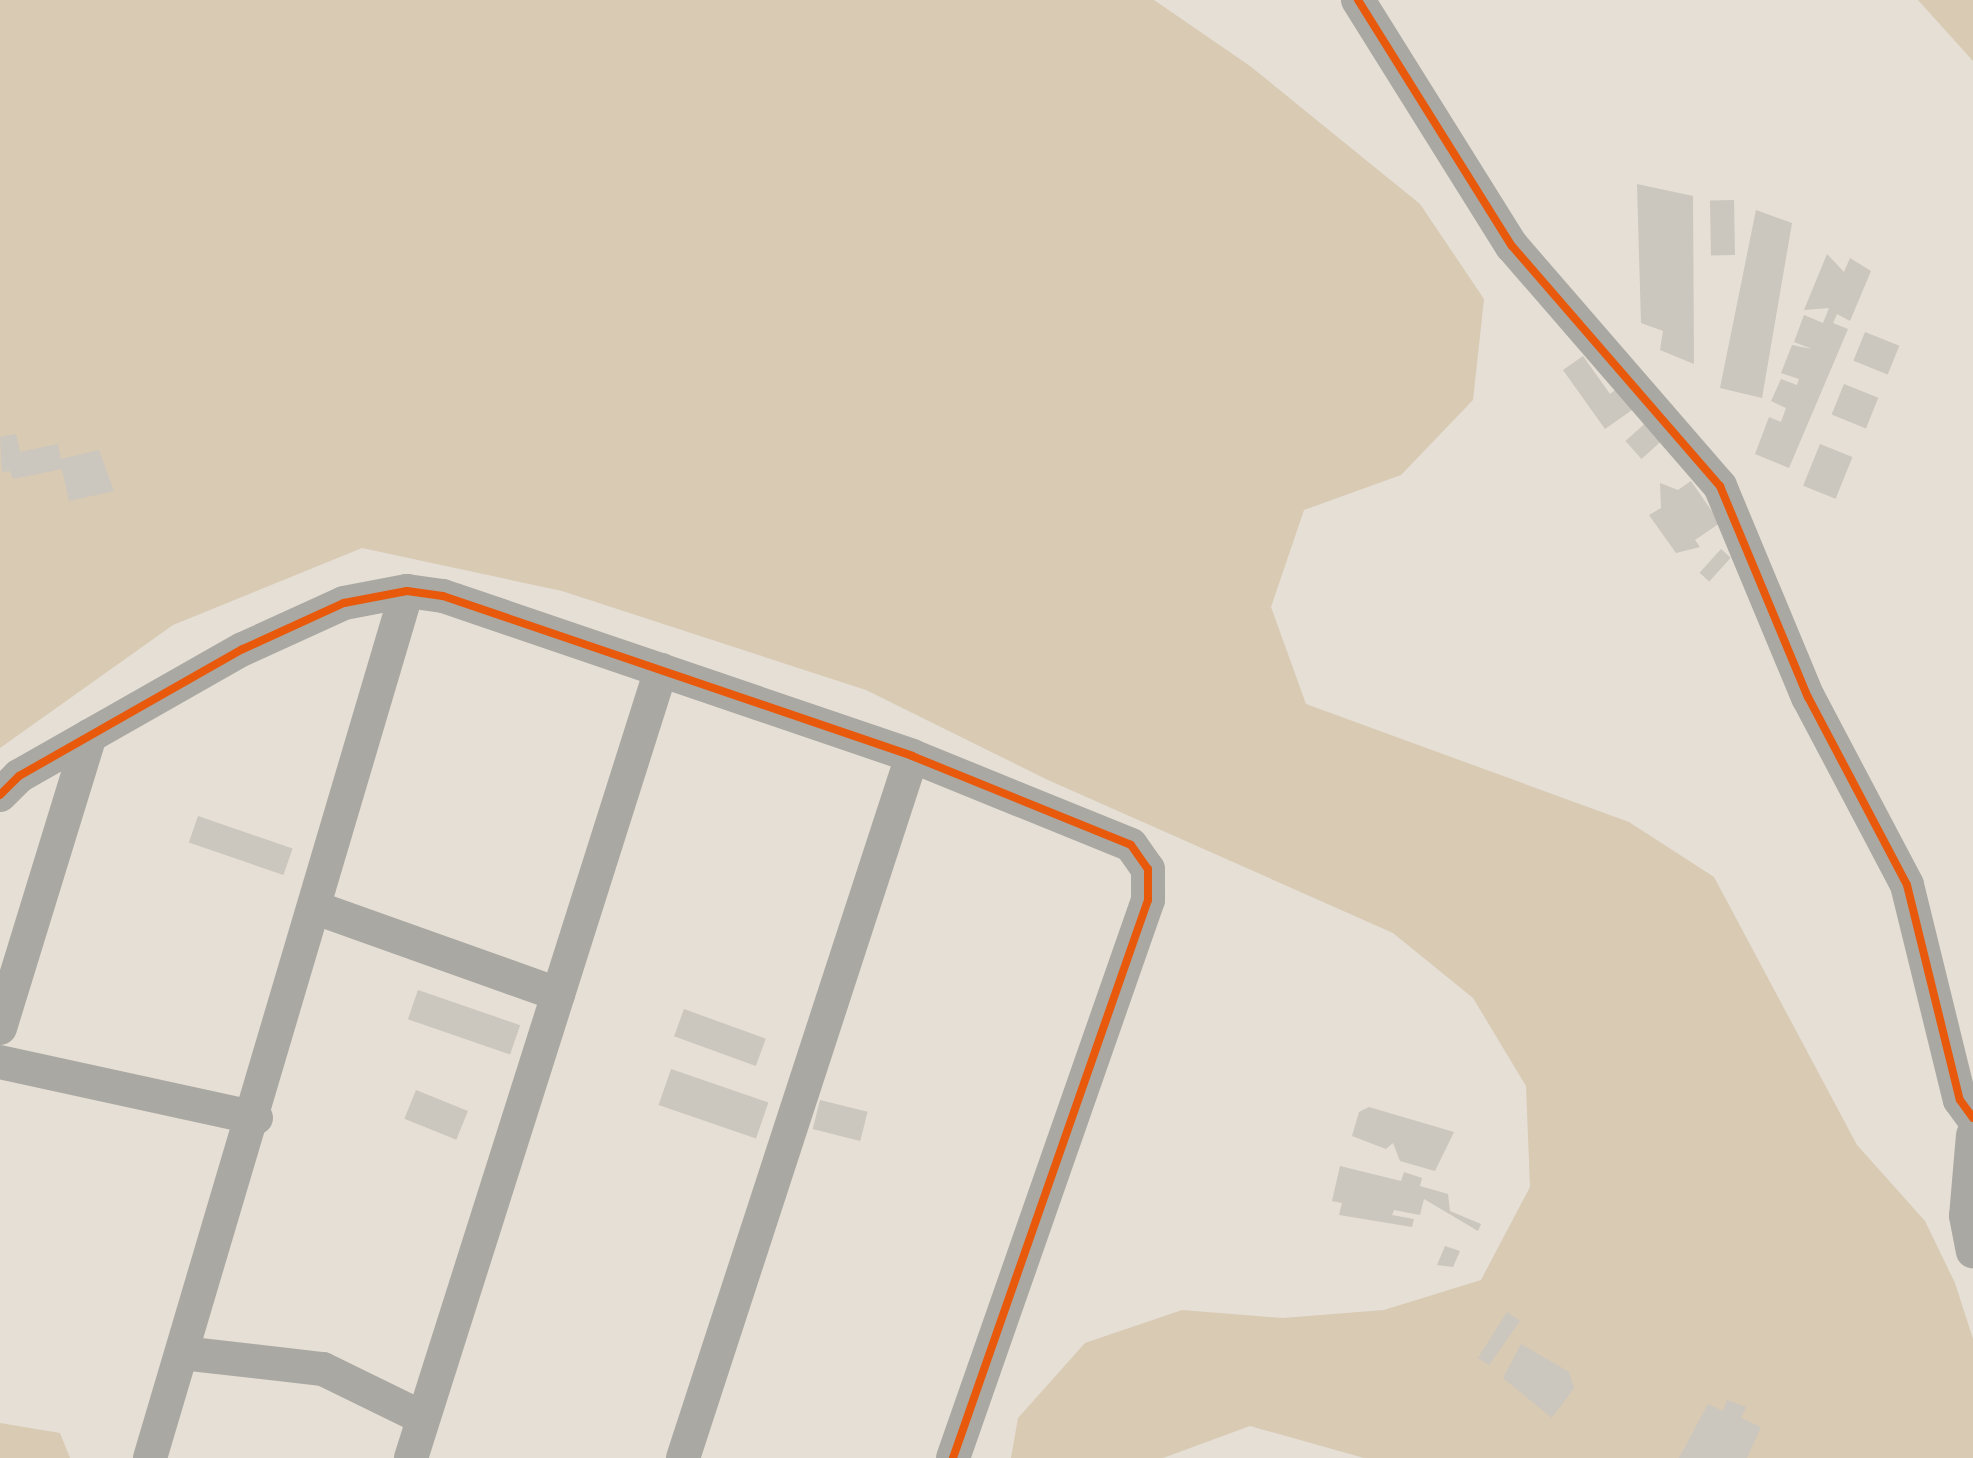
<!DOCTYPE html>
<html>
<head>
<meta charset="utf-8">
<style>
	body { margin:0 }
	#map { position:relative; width:1973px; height:1458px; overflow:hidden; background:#e5dfd5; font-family:Arial,sans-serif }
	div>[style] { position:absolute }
	.green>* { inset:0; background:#d9cab3 }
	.building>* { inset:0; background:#cbc6be; transform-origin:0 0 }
	.minor>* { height:34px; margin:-17px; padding:0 17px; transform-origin:17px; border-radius:17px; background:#aaa8a2 }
	.cycleway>* { height:8px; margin:-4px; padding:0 4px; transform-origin:4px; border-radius:4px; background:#e8590c }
	span { translate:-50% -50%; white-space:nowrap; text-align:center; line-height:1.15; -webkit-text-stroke:6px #f9eddb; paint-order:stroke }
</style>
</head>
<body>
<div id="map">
	<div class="green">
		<i style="clip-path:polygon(0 0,1154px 0,1250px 66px,1420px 204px,1484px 299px,1473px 400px,1401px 475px,1304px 510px,1271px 607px,1306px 704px,1629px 822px,1714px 877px,1857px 1145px,1925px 1221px,1955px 1283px,1973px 1339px,1973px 1458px,1364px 1458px,1250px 1426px,1163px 1458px,1011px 1458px,1018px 1418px,1085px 1343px,1182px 1310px,1283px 1318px,1384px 1310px,1481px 1280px,1530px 1187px,1526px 1086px,1473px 998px,1393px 933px,1048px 780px,866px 690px,562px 591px,362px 548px,173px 625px,0 748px)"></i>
		<i style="clip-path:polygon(1918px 0,1973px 0,1973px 61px)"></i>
		<i style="clip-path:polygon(0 1423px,60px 1433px,70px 1458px,0 1458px)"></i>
	</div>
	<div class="building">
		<i style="clip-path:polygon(1637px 184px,1693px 196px,1694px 364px,1660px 350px,1663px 331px,1641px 323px)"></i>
		<i style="left:1734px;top:200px;width:55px;height:24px;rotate:89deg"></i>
		<i style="clip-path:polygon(1756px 210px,1792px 223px,1762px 398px,1720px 388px)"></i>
		<i style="clip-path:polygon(1827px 254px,1844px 272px,1850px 258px,1871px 271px,1850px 321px,1837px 314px,1833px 323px,1848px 329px,1789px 468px,1755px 454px,1769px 417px,1781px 422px,1786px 408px,1771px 401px,1781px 379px,1797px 385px,1799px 379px,1781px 373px,1792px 345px,1812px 349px,1794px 342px,1804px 315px,1823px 323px,1829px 308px,1804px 310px)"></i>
		<i style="left:1865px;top:332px;width:37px;height:31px;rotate:22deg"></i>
		<i style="clip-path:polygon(1583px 356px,1610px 394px,1618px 388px,1632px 410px,1605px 429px,1563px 370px)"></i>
		<i style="left:1844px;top:384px;width:37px;height:33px;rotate:22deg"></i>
		<i style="left:1650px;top:419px;width:24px;height:33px;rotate:48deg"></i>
		<i style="clip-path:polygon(16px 434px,20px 452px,58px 444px,61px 459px,99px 450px,114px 491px,69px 501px,62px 469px,13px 479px,10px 471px,2px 472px,0 437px)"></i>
		<i style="left:1820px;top:444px;width:35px;height:45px;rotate:22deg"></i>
		<i style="clip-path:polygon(1691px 481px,1720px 523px,1695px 540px,1700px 547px,1676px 553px,1649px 515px,1661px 508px,1660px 483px,1678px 490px)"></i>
		<i style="left:1721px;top:549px;width:13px;height:32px;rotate:42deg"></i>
		<i style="left:198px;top:816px;width:100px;height:28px;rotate:19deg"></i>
		<i style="left:418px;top:990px;width:108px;height:31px;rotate:19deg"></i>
		<i style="left:684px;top:1009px;width:87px;height:29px;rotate:20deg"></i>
		<i style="left:671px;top:1069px;width:103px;height:38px;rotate:19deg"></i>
		<i style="left:416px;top:1090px;width:56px;height:31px;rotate:22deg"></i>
		<i style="left:820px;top:1100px;width:49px;height:30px;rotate:14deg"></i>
		<i style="clip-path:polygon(1369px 1107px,1454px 1132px,1435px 1171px,1400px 1161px,1393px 1143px,1386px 1149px,1352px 1136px,1359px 1112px)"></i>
		<i style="clip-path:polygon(1340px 1166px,1401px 1181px,1404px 1172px,1422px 1178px,1420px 1186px,1448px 1194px,1450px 1211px,1481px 1224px,1478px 1231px,1424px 1199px,1420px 1215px,1394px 1210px,1392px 1215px,1414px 1219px,1412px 1227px,1339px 1215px,1342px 1203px,1332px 1201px)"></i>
		<i style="clip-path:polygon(1445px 1246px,1460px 1251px,1453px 1267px,1437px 1265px)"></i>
		<i style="clip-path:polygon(1507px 1312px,1520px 1321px,1489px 1365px,1478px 1358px)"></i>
		<i style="clip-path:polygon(1521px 1344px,1569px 1372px,1574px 1388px,1552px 1418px,1503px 1378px)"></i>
		<i style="clip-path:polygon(1727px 1400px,1746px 1407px,1741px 1418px,1761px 1427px,1747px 1458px,1679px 1458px,1708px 1404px,1723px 1411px)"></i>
	</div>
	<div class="minor">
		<i style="left:1358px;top:0;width:290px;rotate:58deg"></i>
		<i style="left:1512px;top:246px;width:318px;rotate:49.1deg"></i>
		<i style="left:1720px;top:486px;width:229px;rotate:67.4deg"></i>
		<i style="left:1808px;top:697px;width:212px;rotate:62.2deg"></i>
		<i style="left:1907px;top:885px;width:221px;rotate:76.2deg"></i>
		<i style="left:1960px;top:1100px;width:22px;rotate:54deg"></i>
		<i style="left:0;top:795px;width:27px;rotate:-45deg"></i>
		<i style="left:19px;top:776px;width:257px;rotate:-29.6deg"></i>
		<i style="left:243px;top:649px;width:111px;rotate:-24.5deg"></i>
		<i style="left:344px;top:603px;width:64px;rotate:-10.8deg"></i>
		<i style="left:407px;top:591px;width:36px;rotate:8deg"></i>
		<i style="left:443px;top:596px;width:496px;rotate:18.8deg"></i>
		<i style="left:912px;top:756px;width:236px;rotate:22.1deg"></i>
		<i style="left:1131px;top:845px;width:29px;rotate:55deg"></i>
		<i style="left:1148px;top:869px;width:31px;rotate:90deg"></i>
		<i style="left:1148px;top:900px;width:591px;rotate:109.26deg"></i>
		<i style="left:316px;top:908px;width:257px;rotate:19.6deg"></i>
		<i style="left:0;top:1028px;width:306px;rotate:-72.9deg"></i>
		<i style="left:0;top:1062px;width:262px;rotate:12.3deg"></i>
		<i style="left:1973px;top:1135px;width:81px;rotate:94.9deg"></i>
		<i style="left:1966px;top:1216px;width:36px;rotate:79deg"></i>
		<i style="left:182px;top:1353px;width:142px;rotate:6.5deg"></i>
		<i style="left:323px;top:1369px;width:111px;rotate:26.1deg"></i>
		<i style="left:150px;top:1458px;width:904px;rotate:-73.49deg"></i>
		<i style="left:411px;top:1458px;width:827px;rotate:-72.4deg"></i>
		<i style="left:683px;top:1458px;width:738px;rotate:-71.93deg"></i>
	</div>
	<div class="cycleway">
		<i style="left:1358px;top:0;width:290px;rotate:58deg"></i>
		<i style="left:1512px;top:246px;width:318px;rotate:49.1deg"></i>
		<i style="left:1720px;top:486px;width:229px;rotate:67.4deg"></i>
		<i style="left:1808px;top:697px;width:212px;rotate:62.2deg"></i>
		<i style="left:1907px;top:885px;width:221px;rotate:76.2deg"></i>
		<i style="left:1960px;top:1100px;width:22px;rotate:54deg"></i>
		<i style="left:0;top:795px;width:27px;rotate:-45deg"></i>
		<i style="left:19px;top:776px;width:257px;rotate:-29.6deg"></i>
		<i style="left:243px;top:649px;width:111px;rotate:-24.5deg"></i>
		<i style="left:344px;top:603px;width:64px;rotate:-10.8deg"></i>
		<i style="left:407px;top:591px;width:36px;rotate:8deg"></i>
		<i style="left:443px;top:596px;width:496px;rotate:18.8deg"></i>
		<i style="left:912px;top:756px;width:236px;rotate:22.1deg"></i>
		<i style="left:1131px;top:845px;width:29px;rotate:55deg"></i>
		<i style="left:1148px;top:869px;width:31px;rotate:90deg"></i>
		<i style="left:1148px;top:900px;width:591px;rotate:109.26deg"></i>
	</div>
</div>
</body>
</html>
